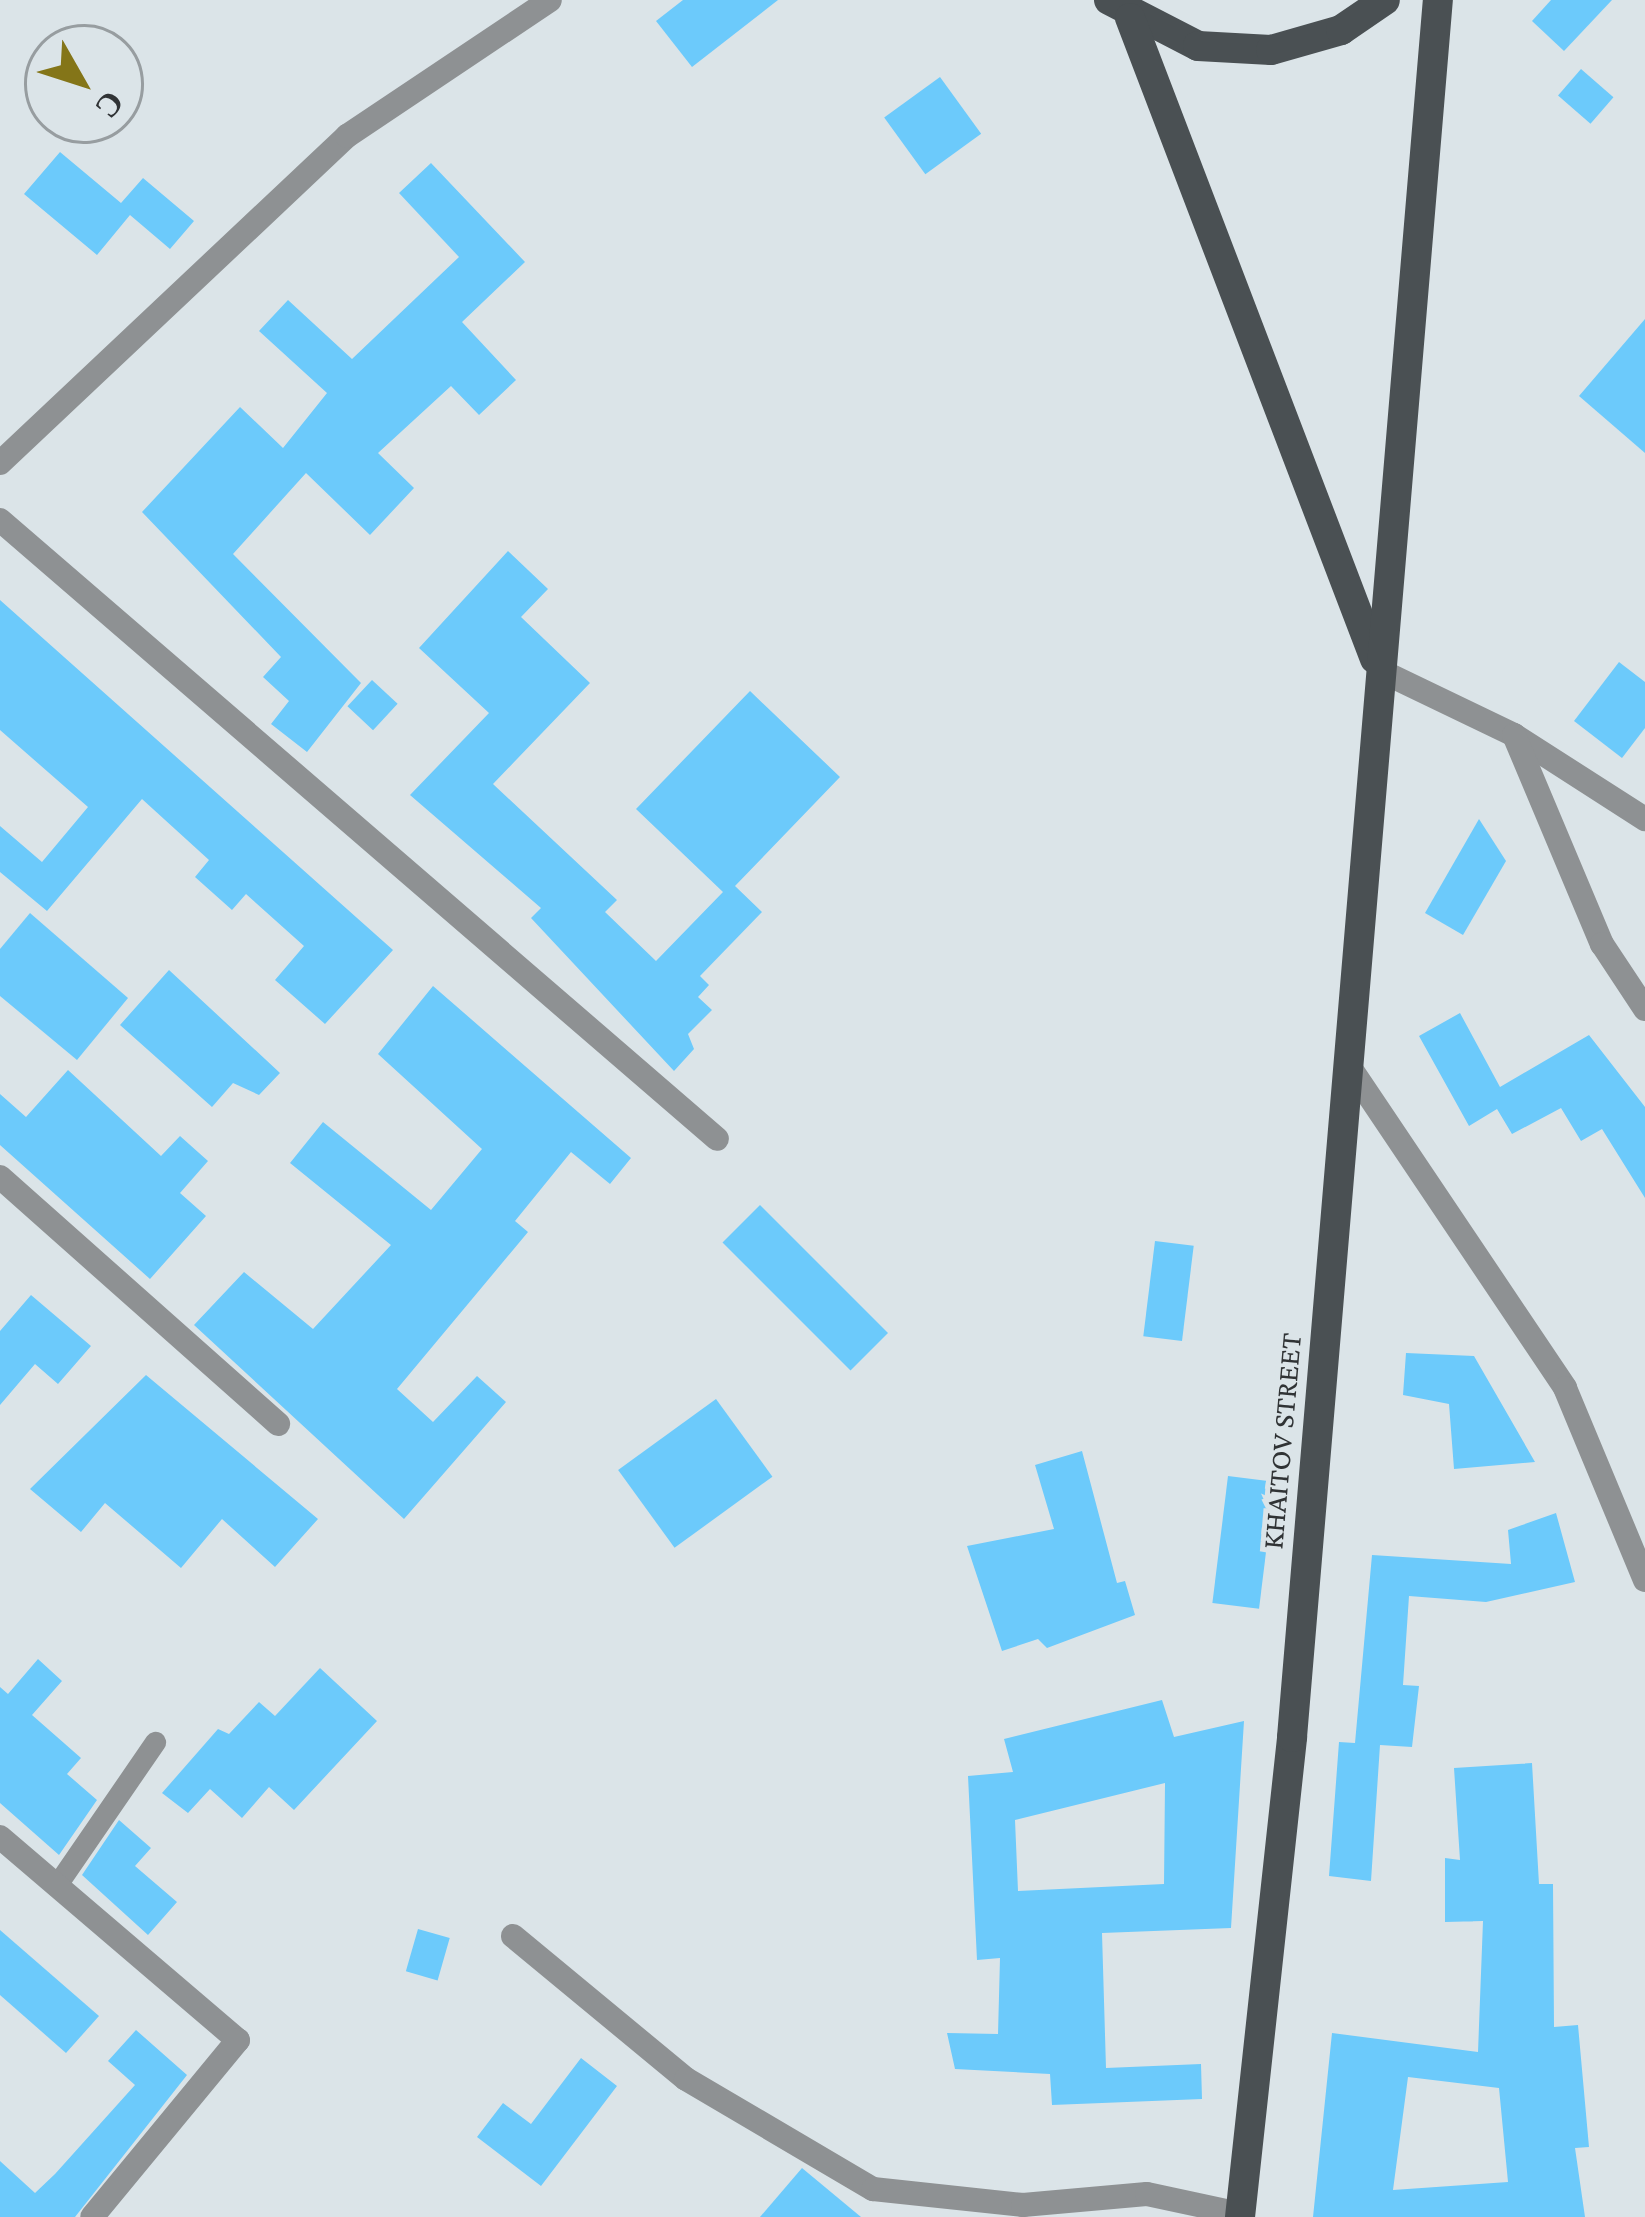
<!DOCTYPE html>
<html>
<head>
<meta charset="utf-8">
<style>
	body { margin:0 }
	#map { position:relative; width:1645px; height:2217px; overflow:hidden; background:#dbe4e8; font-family:"Crimson Pro",serif }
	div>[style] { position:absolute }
	.building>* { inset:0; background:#6ccafb; transform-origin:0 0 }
	.service>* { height:21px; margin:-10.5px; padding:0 10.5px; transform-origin:10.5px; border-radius:10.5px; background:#8e9193 }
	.minor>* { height:24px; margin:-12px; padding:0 12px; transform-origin:12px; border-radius:12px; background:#8e9193 }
	.primary>* { height:30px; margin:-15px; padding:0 15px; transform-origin:15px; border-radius:15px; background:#4a5053 }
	span { translate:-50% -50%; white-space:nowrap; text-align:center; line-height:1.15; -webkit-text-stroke:10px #dbe4e8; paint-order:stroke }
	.street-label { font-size:30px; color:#303335 }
	.north { position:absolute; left:24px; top:24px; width:120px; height:120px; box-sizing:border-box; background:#dbe4e8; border:3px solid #979da0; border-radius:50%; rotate:129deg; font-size:33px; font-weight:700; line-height:48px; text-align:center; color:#303335 }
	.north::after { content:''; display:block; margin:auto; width:42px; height:54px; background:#847518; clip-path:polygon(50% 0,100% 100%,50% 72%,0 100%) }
</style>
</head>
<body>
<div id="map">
	<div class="building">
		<i style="clip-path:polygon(683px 0,778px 0,692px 67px,656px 21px)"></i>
		<i style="clip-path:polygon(1551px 0,1612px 0,1564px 51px,1532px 21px)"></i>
		<i style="left:1581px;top:69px;width:43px;height:35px;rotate:41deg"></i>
		<i style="left:940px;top:77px;width:70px;height:69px;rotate:54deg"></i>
		<i style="clip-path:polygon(60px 152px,121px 203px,143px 178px,194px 221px,170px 249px,130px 215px,97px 255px,24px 194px)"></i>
		<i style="clip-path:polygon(431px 163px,525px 262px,462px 322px,516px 380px,479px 415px,451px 386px,378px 453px,414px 488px,370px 535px,306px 473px,233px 554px,361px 683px,307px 752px,271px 724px,289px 701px,263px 677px,281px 657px,142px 512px,240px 407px,283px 448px,327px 393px,259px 331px,288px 300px,352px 359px,459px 257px,399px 193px)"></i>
		<i style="clip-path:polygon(1645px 319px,1645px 453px,1579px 396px)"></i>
		<i style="clip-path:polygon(508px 551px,548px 589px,521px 617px,590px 683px,493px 784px,617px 900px,605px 912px,656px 961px,723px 892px,636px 809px,750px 691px,840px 777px,735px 886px,762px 912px,700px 976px,709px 985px,698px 997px,712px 1010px,688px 1034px,694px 1049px,674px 1071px,531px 918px,541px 908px,410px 795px,489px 713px,419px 648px)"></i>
		<i style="clip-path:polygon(0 600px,393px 950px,325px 1024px,275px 980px,304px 946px,246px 894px,232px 910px,195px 877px,209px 860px,142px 799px,47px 911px,0 872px,0 826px,42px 862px,88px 807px,0 730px)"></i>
		<i style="clip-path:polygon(1619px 662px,1645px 682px,1645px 728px,1622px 758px,1574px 721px)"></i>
		<i style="left:372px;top:680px;width:35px;height:36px;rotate:43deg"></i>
		<i style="clip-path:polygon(1479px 819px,1506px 861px,1463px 935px,1425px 913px)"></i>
		<i style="clip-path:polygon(30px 913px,128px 998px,77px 1060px,0 996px,0 949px)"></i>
		<i style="clip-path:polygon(169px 970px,280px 1073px,259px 1095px,233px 1083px,212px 1107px,120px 1025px)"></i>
		<i style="clip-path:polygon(433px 986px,631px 1158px,610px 1184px,571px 1152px,515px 1221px,528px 1232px,397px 1389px,433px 1422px,477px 1376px,506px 1402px,404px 1519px,194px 1325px,244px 1272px,313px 1329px,391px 1245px,290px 1163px,323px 1122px,431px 1210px,482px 1149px,378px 1054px)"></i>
		<i style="clip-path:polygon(1460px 1013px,1500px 1087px,1589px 1035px,1645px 1107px,1645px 1198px,1602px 1129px,1581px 1141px,1561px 1108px,1512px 1134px,1497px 1109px,1469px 1126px,1419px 1036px)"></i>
		<i style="clip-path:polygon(68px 1070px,161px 1156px,180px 1136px,208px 1161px,180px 1193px,206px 1216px,150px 1279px,0 1145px,0 1094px,26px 1117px)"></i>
		<i style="left:760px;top:1205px;width:181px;height:53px;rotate:45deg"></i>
		<i style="left:1155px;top:1241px;width:39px;height:96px;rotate:7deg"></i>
		<i style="clip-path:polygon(31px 1295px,91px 1346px,58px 1384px,35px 1364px,0 1405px,0 1331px)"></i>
		<i style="clip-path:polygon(1406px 1353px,1474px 1356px,1535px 1462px,1454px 1469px,1449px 1404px,1403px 1395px)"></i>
		<i style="clip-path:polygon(146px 1375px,318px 1519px,275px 1567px,222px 1519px,181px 1568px,105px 1503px,81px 1532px,30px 1489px)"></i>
		<i style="left:716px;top:1399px;width:96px;height:121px;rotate:54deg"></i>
		<i style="clip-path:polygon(1082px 1451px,1117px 1583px,1125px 1581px,1135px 1615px,1047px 1648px,1038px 1639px,1002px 1651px,967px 1546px,1054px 1529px,1035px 1465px)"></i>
		<i style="left:1228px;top:1476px;width:47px;height:128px;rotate:7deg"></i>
		<i style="clip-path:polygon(1556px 1513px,1575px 1582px,1486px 1602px,1409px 1596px,1403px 1685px,1419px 1686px,1412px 1747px,1380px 1745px,1371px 1881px,1329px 1876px,1339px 1742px,1355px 1743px,1372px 1555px,1511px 1564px,1508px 1530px)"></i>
		<i style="clip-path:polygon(38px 1659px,62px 1681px,32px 1715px,81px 1758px,67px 1774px,97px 1800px,59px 1855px,0 1803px,0 1687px,8px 1694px)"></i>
		<i style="clip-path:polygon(320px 1668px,377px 1721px,294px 1810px,269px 1787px,242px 1818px,210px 1789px,188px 1813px,162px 1793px,218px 1729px,229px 1734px,259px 1702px,275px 1716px)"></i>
		<i style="clip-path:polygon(evenodd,1162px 1700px,1174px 1737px,1244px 1721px,1231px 1928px,1102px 1933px,1106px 2068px,1201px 2064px,1202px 2099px,1052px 2105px,1050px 2074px,955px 2069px,947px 2033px,998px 2034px,1000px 1958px,977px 1960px,968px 1776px,1013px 1772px,1004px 1739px,1162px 1700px,1165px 1783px,1164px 1884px,1018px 1891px,1015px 1820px,1165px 1783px)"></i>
		<i style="clip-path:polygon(evenodd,1532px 1763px,1539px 1884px,1553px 1884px,1554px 2027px,1578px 2025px,1589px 2147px,1575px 2148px,1585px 2217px,1313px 2217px,1332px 2033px,1478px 2052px,1483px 1921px,1445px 1922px,1445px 1858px,1460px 1860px,1454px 1768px,1532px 1763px,1408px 2077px,1499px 2088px,1508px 2182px,1393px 2190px,1408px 2077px)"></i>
		<i style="clip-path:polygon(119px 1820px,151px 1848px,135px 1866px,177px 1902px,148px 1935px,82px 1875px)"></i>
		<i style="left:418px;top:1929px;width:33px;height:44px;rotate:16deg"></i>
		<i style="clip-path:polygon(0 1930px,99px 2016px,66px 2053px,0 1995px)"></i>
		<i style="clip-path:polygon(136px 2030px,187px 2075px,75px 2217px,0 2217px,0 2161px,35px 2193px,55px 2174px,135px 2085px,108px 2061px)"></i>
		<i style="clip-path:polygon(581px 2058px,617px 2086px,541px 2186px,477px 2137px,503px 2103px,531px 2124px)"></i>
		<i style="clip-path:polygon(802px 2168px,861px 2217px,760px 2217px)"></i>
	</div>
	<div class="service">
		<i style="left:56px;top:1886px;width:175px;rotate:-55.5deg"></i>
	</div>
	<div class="minor">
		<i style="left:0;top:463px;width:477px;rotate:-43.3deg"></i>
		<i style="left:347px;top:136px;width:244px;rotate:-33.8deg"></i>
		<i style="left:0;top:520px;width:947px;rotate:40.8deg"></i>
		<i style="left:1379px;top:670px;width:150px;rotate:25.7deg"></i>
		<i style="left:1514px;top:735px;width:156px;rotate:32.7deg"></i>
		<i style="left:1514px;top:735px;width:227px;rotate:67.2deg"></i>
		<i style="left:1602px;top:944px;width:78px;rotate:56.5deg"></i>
		<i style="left:1351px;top:1069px;width:384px;rotate:56.1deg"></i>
		<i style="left:1565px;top:1388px;width:208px;rotate:67.4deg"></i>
		<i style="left:0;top:1177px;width:372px;rotate:41.6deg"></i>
		<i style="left:0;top:1837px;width:313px;rotate:40.5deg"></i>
		<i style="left:238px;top:2040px;width:229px;rotate:129.5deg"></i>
		<i style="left:513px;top:1936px;width:224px;rotate:39.6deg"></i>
		<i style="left:686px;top:2079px;width:217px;rotate:30.5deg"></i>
		<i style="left:873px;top:2189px;width:151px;rotate:6.1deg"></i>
		<i style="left:1023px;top:2205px;width:124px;rotate:-5.1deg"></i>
		<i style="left:1147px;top:2194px;width:95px;rotate:12.1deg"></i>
	</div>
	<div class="primary">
		<i style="left:1109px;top:0;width:100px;rotate:27.3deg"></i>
		<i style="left:1198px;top:46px;width:73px;rotate:3.1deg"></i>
		<i style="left:1271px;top:50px;width:73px;rotate:-15.9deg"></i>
		<i style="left:1341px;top:30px;width:53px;rotate:-34.3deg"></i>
		<i style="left:1130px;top:18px;width:686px;rotate:69.08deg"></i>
		<i style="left:1240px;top:2217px;width:483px;rotate:-83.8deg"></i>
		<i style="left:1292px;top:1737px;width:1743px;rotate:-85.2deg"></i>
	</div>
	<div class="street-label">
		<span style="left:1282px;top:1441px;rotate:-85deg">KHAITOV STREET</span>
	</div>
	<div class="north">С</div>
</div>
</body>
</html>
